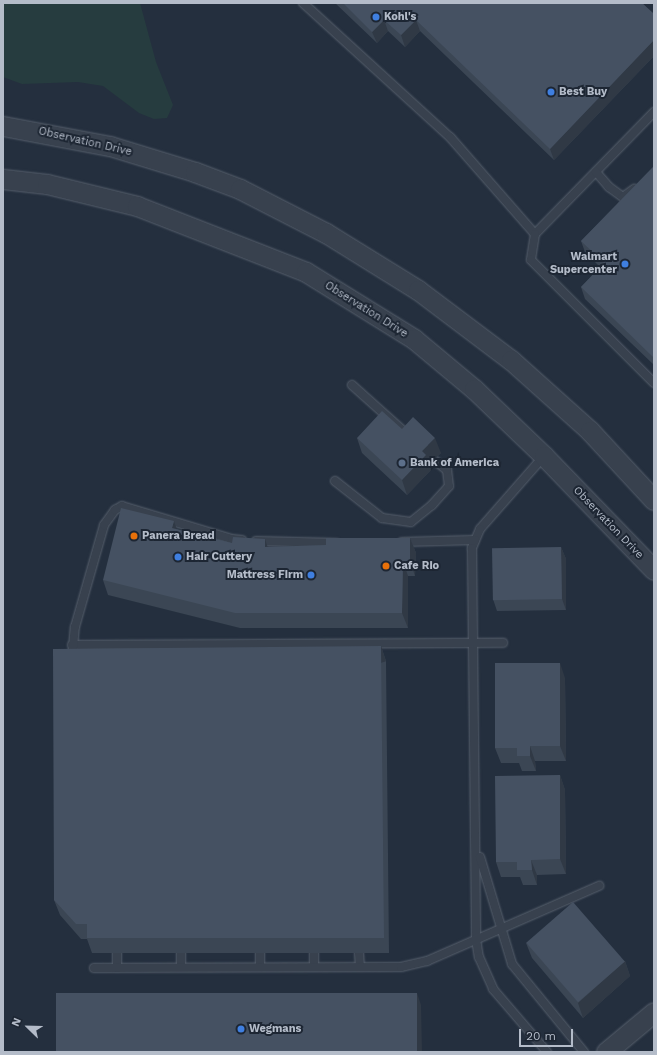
<!DOCTYPE html>
<html>
<head>
<meta charset="utf-8">
<style>
	body { margin:0 }
	#map { position:relative; width:657px; height:1055px; overflow:hidden; background:#242f3e; font-family:"Work Sans",sans-serif }
	div>[style] { position:absolute }
	.green>* { inset:0; background:#263c3f }
	.roads { filter:drop-shadow(0 0 1px #565f6c) drop-shadow(0 0 1px #565f6c) }
	.service>* { height:8px; margin:-4px; padding:0 4px; transform-origin:4px; border-radius:4px; background:#38414e }
	.tertiary>* { height:19px; margin:-9.5px; padding:0 9.5px; transform-origin:9.5px; border-radius:9.5px; background:#38414e }
	.wall>* { inset:0; background:#3b4654 }
	.shaded-wall>* { inset:0; background:#303945; transform-origin:0 0 }
	.building>* { inset:0; background:#455162; transform-origin:0 0 }
	.dots>* { width:11px; height:11px; translate:-50% -50%; box-sizing:border-box; border:2px solid #1d2633; border-radius:50% }
	span { translate:-50% -50%; white-space:nowrap; text-align:center; line-height:1.15; -webkit-text-stroke:4px #1d2633; paint-order:stroke }
	.poi-label { font-size:11px; color:#b4bcc9; font-weight:700 }
	.left { translate:0 -50%; text-align:left }
	.right { translate:-100% -50%; text-align:right }
	.street-label { font-size:11px; color:#b4bcc9 }
	.frame { position:absolute; inset:0; border:4px solid #b4bcc9; pointer-events:none }
	.north { position:absolute; left:8px; top:1007px; width:40px; height:40px; -webkit-text-stroke:3px #1d2633; paint-order:stroke; rotate:293deg; font-size:11px; font-weight:700; line-height:16px; text-align:center; color:#b4bcc9 }
	.north::after { content:''; display:block; margin:auto; width:14px; height:18px; background:#b4bcc9; clip-path:polygon(50% 0,100% 100%,50% 72%,0 100%) }
	.scale { position:absolute; left:519px; top:1029px; width:54px; height:18px; box-sizing:border-box; border:2px solid #b4bcc9; border-top:0; padding-left:5px; font-size:12px; line-height:14px; white-space:nowrap; color:#b4bcc9; -webkit-text-stroke:3px #1d2633; paint-order:stroke }
</style>
</head>
<body>
<div id="map">
	<div class="green">
		<i style="clip-path:polygon(3px 3px,140px 3px,156px 62px,173px 105px,167px 118px,154px 119px,139px 113px,103px 86px,78px 82px,22px 84px,3px 77px)"></i>
	</div>
	<div class="roads">
		<div class="service">
			<i style="left:303px;top:3px;width:199px;rotate:42.4deg"></i>
			<i style="left:450px;top:137px;width:129px;rotate:48.8deg"></i>
			<i style="left:654px;top:112px;width:170px;rotate:134.3deg"></i>
			<i style="left:535px;top:234px;width:26px;rotate:99deg"></i>
			<i style="left:531px;top:260px;width:174px;rotate:45deg"></i>
			<i style="left:596px;top:172px;width:20px;rotate:49deg"></i>
			<i style="left:609px;top:187px;width:17px;rotate:36deg"></i>
			<i style="left:623px;top:197px;width:14px;rotate:-36deg"></i>
			<i style="left:352px;top:385px;width:76px;rotate:41.8deg"></i>
			<i style="left:544px;top:456px;width:97px;rotate:131.2deg"></i>
			<i style="left:480px;top:529px;width:21px;rotate:113deg"></i>
			<i style="left:472px;top:548px;width:391px;rotate:89.4deg"></i>
			<i style="left:476px;top:939px;width:18px;rotate:81deg"></i>
			<i style="left:479px;top:957px;width:35px;rotate:66deg"></i>
			<i style="left:493px;top:989px;width:83px;rotate:49.4deg"></i>
			<i style="left:335px;top:481px;width:60px;rotate:38.2deg"></i>
			<i style="left:382px;top:518px;width:29px;rotate:8deg"></i>
			<i style="left:411px;top:522px;width:27px;rotate:-39deg"></i>
			<i style="left:432px;top:505px;width:25px;rotate:-48deg"></i>
			<i style="left:449px;top:486px;width:16px;rotate:-97deg"></i>
			<i style="left:447px;top:470px;width:16px;rotate:-142deg"></i>
			<i style="left:256px;top:541px;width:80px;rotate:1.4deg"></i>
			<i style="left:402px;top:542px;width:73px;rotate:-1.6deg"></i>
			<i style="left:72px;top:645px;width:431px;rotate:-0.3deg"></i>
			<i style="left:72px;top:659px;width:32px;rotate:-85deg"></i>
			<i style="left:75px;top:627px;width:106px;rotate:-74.1deg"></i>
			<i style="left:104px;top:525px;width:19px;rotate:-54deg"></i>
			<i style="left:115px;top:510px;width:8px;rotate:-30deg"></i>
			<i style="left:122px;top:506px;width:115px;rotate:16.7deg"></i>
			<i style="left:232px;top:539px;width:10px;rotate:6deg"></i>
			<i style="left:480px;top:857px;width:112px;rotate:73.3deg"></i>
			<i style="left:512px;top:964px;width:114px;rotate:50.7deg"></i>
			<i style="left:117px;top:953px;width:15px;rotate:90deg"></i>
			<i style="left:260px;top:953px;width:14px;rotate:90deg"></i>
			<i style="left:359px;top:953px;width:14px;rotate:86deg"></i>
			<i style="left:181px;top:967px;width:14px;rotate:-90deg"></i>
			<i style="left:314px;top:967px;width:14px;rotate:-90deg"></i>
			<i style="left:94px;top:968px;width:307px;rotate:-0.2deg"></i>
			<i style="left:401px;top:967px;width:27px;rotate:-13deg"></i>
			<i style="left:427px;top:961px;width:188px;rotate:-23.6deg"></i>
		</div>
		<div class="tertiary">
			<i style="left:3px;top:126px;width:109px;rotate:10.6deg"></i>
			<i style="left:110px;top:146px;width:89px;rotate:17deg"></i>
			<i style="left:195px;top:172px;width:48px;rotate:20.7deg"></i>
			<i style="left:240px;top:189px;width:97px;rotate:27.1deg"></i>
			<i style="left:326px;top:233px;width:108px;rotate:31.8deg"></i>
			<i style="left:418px;top:290px;width:116px;rotate:37deg"></i>
			<i style="left:511px;top:360px;width:106px;rotate:41.9deg"></i>
			<i style="left:590px;top:431px;width:94px;rotate:47.2deg"></i>
			<i style="left:3px;top:179px;width:44px;rotate:6.5deg"></i>
			<i style="left:47px;top:184px;width:93px;rotate:13.7deg"></i>
			<i style="left:137px;top:206px;width:181px;rotate:21.3deg"></i>
			<i style="left:306px;top:272px;width:127px;rotate:31.8deg"></i>
			<i style="left:414px;top:339px;width:78px;rotate:39.8deg"></i>
			<i style="left:474px;top:389px;width:97px;rotate:43.7deg"></i>
			<i style="left:544px;top:456px;width:158px;rotate:46deg"></i>
			<i style="left:606px;top:1052px;width:62px;rotate:-39.8deg"></i>
		</div>
	</div>
	<div class="wall">
		<i style="clip-path:polygon(335px 3px,642px 3px,654px 14px,654px 56px,554px 160px,420px 31px,405px 47px,388px 31px,377px 43px)"></i>
		<i style="clip-path:polygon(654px 166px,654px 365px,585px 299px,581px 287px,600px 267px,585px 252px,581px 241px)"></i>
		<i style="clip-path:polygon(402px 429px,441px 453px,429px 464px,431px 470px,407px 495px,362px 453px,357px 438px)"></i>
		<i style="clip-path:polygon(174px 521px,176px 529px,232px 543px,267px 547px,326px 545px,410px 538px,416px 553px,415px 576px,408px 576px,408px 628px,240px 628px,108px 595px,103px 580px)"></i>
		<i style="clip-path:polygon(561px 547px,566px 559px,566px 610px,497px 611px,493px 599px)"></i>
		<i style="clip-path:polygon(381px 646px,386px 661px,389px 953px,92px 953px,87px 939px,81px 939px,60px 915px,54px 900px)"></i>
		<i style="clip-path:polygon(565px 678px,566px 761px,535px 761px,536px 771px,522px 771px,519px 763px,501px 763px,495px 748px)"></i>
		<i style="clip-path:polygon(560px 775px,565px 790px,566px 874px,537px 875px,537px 885px,523px 885px,520px 877px,501px 877px,496px 862px)"></i>
		<i style="clip-path:polygon(526px 943px,625px 961px,630px 976px,583px 1018px,532px 958px)"></i>
	</div>
	<div class="shaded-wall">
		<i style="clip-path:polygon(384px 20px,388px 31px,377px 43px,372px 32px)"></i>
		<i style="clip-path:polygon(416px 20px,420px 31px,405px 47px,401px 35px)"></i>
		<i style="clip-path:polygon(654px 40px,654px 56px,554px 160px,550px 149px)"></i>
		<i style="clip-path:polygon(435px 438px,441px 453px,429px 464px,431px 470px,407px 495px,402px 480px,422px 451px)"></i>
		<i style="clip-path:polygon(174px 521px,179px 536px,172px 528px)"></i>
		<i style="clip-path:polygon(410px 538px,416px 553px,415px 576px,410px 561px)"></i>
		<i style="clip-path:polygon(265px 539px,270px 554px,265px 547px)"></i>
		<i style="clip-path:polygon(561px 547px,566px 559px,566px 610px,562px 599px)"></i>
		<i style="clip-path:polygon(403px 561px,408px 576px,408px 628px,402px 613px)"></i>
		<i style="left:381px;top:646px;width:16px;height:292px;rotate:72deg"></i>
		<i style="clip-path:polygon(560px 663px,565px 678px,566px 761px,560px 746px)"></i>
		<i style="clip-path:polygon(530px 746px,535px 761px,536px 771px,530px 756px)"></i>
		<i style="clip-path:polygon(560px 775px,565px 790px,566px 874px,560px 859px)"></i>
		<i style="clip-path:polygon(531px 860px,537px 875px,537px 885px,532px 870px)"></i>
		<i style="clip-path:polygon(625px 961px,630px 976px,583px 1018px,578px 1003px)"></i>
		<i style="clip-path:polygon(417px 993px,421px 1005px,422px 1052px,417px 1052px)"></i>
	</div>
	<div class="building">
		<i style="clip-path:polygon(343px 3px,642px 3px,654px 14px,654px 40px,550px 149px,416px 20px,401px 35px,384px 20px,372px 32px)"></i>
		<i style="clip-path:polygon(654px 166px,654px 358px,581px 287px,604px 263px,581px 241px)"></i>
		<i style="clip-path:polygon(382px 411px,402px 429px,413px 417px,435px 438px,422px 451px,426px 455px,402px 480px,357px 438px)"></i>
		<i style="clip-path:polygon(121px 508px,174px 521px,172px 528px,232px 543px,233px 537px,265px 539px,265px 547px,326px 545px,326px 538px,410px 538px,410px 561px,403px 561px,402px 613px,235px 613px,103px 580px)"></i>
		<i style="left:561px;top:547px;width:52px;height:69px;rotate:89deg"></i>
		<i style="clip-path:polygon(381px 646px,384px 938px,87px 938px,87px 924px,76px 924px,54px 900px,53px 649px)"></i>
		<i style="clip-path:polygon(495px 663px,560px 663px,560px 746px,530px 746px,530px 756px,517px 756px,517px 748px,495px 748px)"></i>
		<i style="clip-path:polygon(560px 775px,560px 859px,531px 860px,532px 870px,517px 870px,517px 862px,496px 862px,495px 776px)"></i>
		<i style="left:573px;top:902px;width:79px;height:62px;rotate:49deg"></i>
		<i style="left:417px;top:993px;width:59px;height:361px;rotate:90deg"></i>
	</div>
	<div class="dots">
		<i style="left:376px;top:17px;background:#3f7fe0"></i>
		<i style="left:551px;top:92px;background:#3f7fe0"></i>
		<i style="left:625px;top:264px;background:#3f7fe0"></i>
		<i style="left:402px;top:463px;background:#5c6f8a"></i>
		<i style="left:134px;top:536px;background:#e8710a"></i>
		<i style="left:178px;top:557px;background:#3f7fe0"></i>
		<i style="left:386px;top:566px;background:#e8710a"></i>
		<i style="left:311px;top:575px;background:#3f7fe0"></i>
		<i style="left:241px;top:1029px;background:#3f7fe0"></i>
	</div>
	<div class="poi-label">
		<span class="left" style="left:384px;top:17px">Kohl's</span>
		<span class="left" style="left:559px;top:92px">Best Buy</span>
		<span class="right" style="left:617px;top:264px">Walmart<br>Supercenter</span>
		<span class="left" style="left:410px;top:463px">Bank of America</span>
		<span class="left" style="left:142px;top:536px">Panera Bread</span>
		<span class="left" style="left:186px;top:557px">Hair Cuttery</span>
		<span class="left" style="left:394px;top:566px">Cafe Rio</span>
		<span class="right" style="left:303px;top:575px">Mattress Firm</span>
		<span class="left" style="left:249px;top:1029px">Wegmans</span>
	</div>
	<div class="street-label">
		<span style="left:85px;top:142px;rotate:13deg">Observation Drive</span>
		<span style="left:366px;top:310px;rotate:32deg">Observation Drive</span>
		<span style="left:608px;top:523px;rotate:46deg">Observation Drive</span>
	</div>
	<div class="frame"></div>
	<div class="north">N</div>
	<div class="scale">20 m</div>
</div>
</body>
</html>
